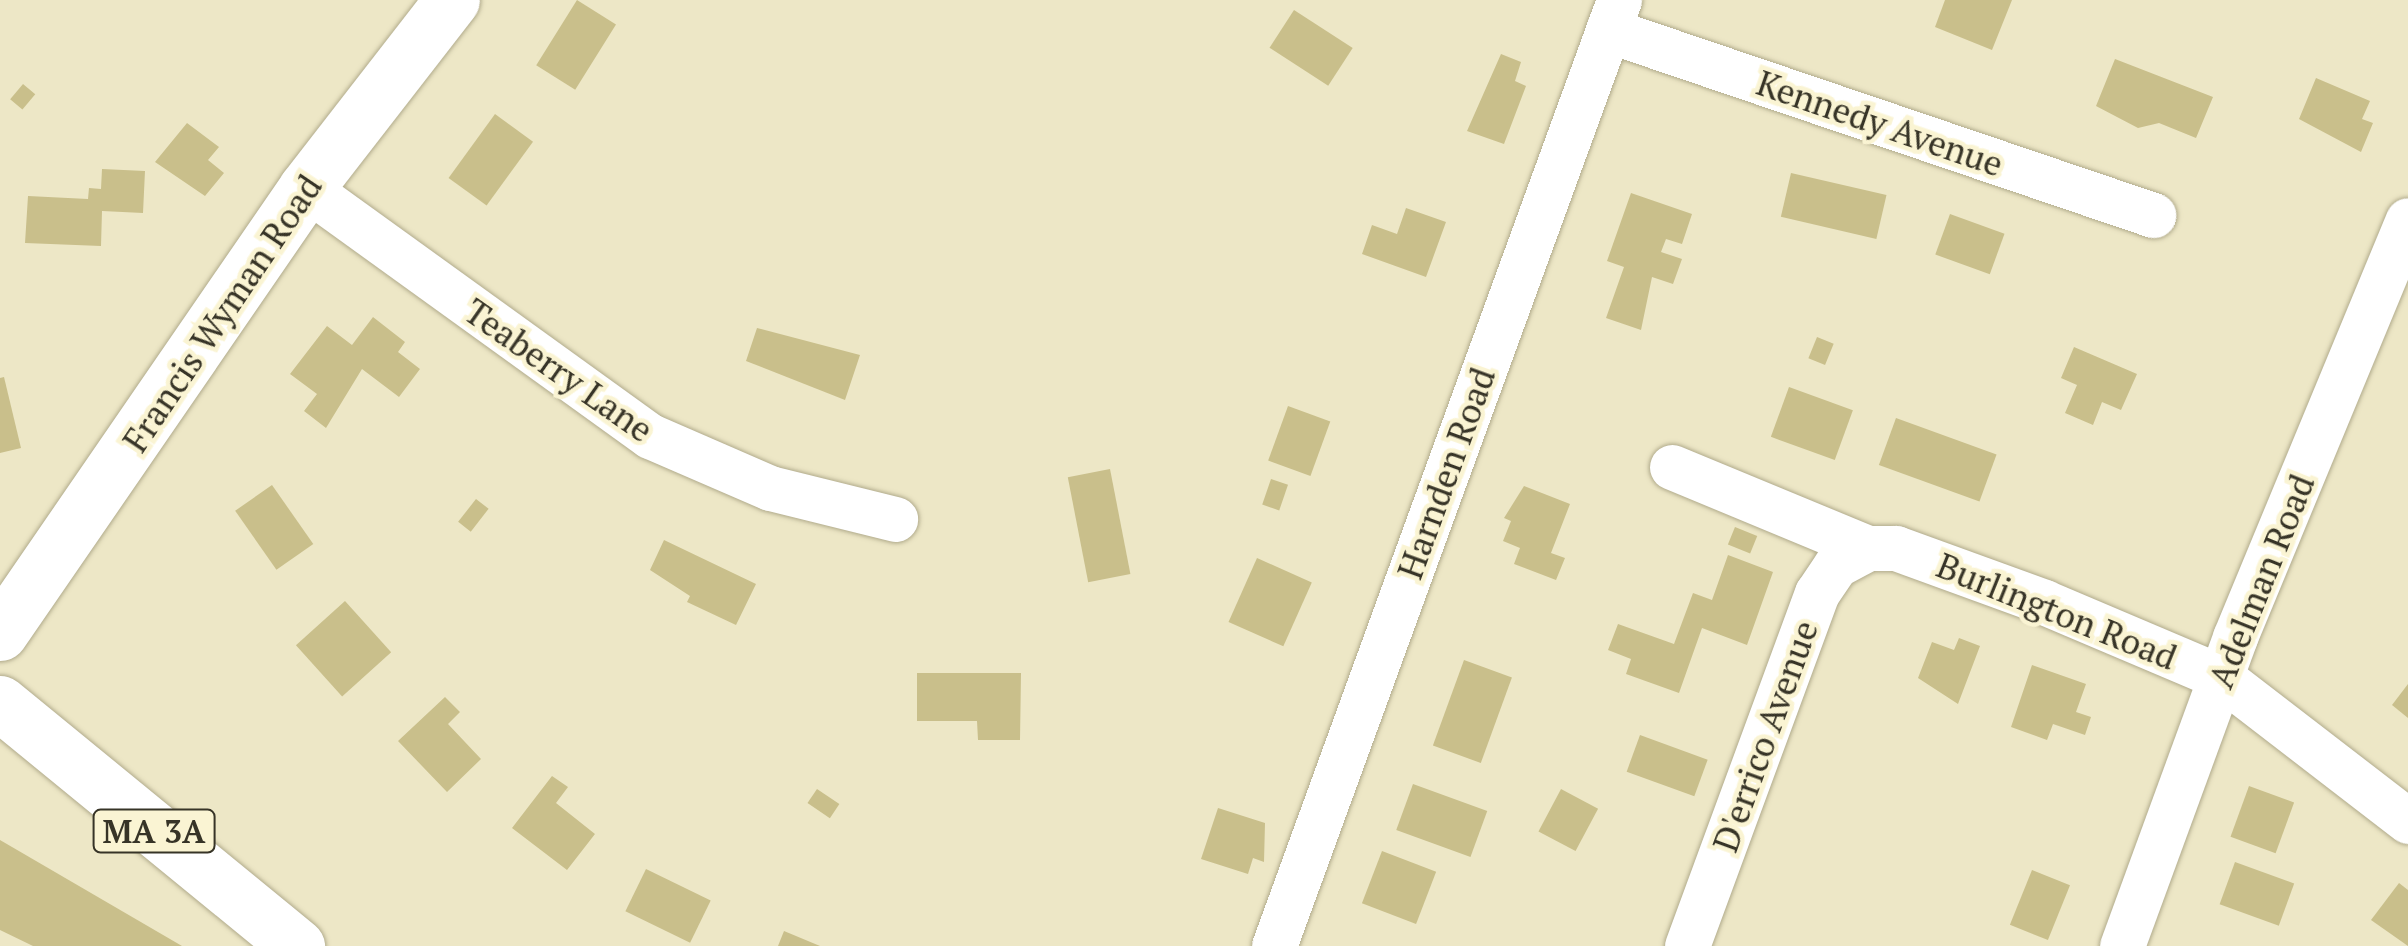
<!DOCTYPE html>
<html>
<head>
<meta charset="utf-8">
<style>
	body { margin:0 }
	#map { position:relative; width:2408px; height:946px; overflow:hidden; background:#ede7c6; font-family:"PT Serif",serif }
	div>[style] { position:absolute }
	.building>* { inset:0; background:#c9bf8b; transform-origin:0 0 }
	.roads { filter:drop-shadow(0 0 2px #b1ab8c) drop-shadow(0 0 2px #b1ab8c) }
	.minor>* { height:45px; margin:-22.5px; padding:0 22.5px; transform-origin:22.5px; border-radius:22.5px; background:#fff }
	.major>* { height:55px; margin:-27.5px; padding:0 27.5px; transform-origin:27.5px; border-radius:27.5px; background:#fff }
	span { translate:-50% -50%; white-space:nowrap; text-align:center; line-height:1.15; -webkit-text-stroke:9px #faf4d3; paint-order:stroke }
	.shield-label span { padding:2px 8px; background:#faf4d3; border:2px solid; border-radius:8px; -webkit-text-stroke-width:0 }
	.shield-label { font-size:32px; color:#373427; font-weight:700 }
	.street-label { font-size:35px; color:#373427 }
</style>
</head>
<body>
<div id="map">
	<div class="building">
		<i style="left:577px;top:0;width:46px;height:77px;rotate:32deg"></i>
		<i style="clip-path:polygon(1945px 0,2012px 0,1992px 50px,1935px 27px)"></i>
		<i style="left:1294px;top:10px;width:70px;height:45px;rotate:33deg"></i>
		<i style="clip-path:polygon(1501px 54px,1521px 62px,1515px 81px,1526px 86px,1504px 144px,1467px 131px)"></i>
		<i style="clip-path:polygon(2115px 59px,2213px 97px,2196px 138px,2159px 123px,2138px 128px,2096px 106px)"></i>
		<i style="clip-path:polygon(2316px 78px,2370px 101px,2362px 119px,2373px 123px,2361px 152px,2299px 119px)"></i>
		<i style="left:23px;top:84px;width:16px;height:20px;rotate:40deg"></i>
		<i style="left:495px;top:114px;width:47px;height:79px;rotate:36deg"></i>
		<i style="clip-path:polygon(187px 123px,219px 147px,208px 160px,224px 173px,205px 196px,155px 162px)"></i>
		<i style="clip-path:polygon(102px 169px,145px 171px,143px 213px,102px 211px,101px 246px,25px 243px,28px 196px,88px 199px,89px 188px,101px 189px)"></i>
		<i style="left:1791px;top:173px;width:98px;height:45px;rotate:13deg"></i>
		<i style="clip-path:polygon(1631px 193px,1692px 214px,1682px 244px,1666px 239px,1661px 252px,1682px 259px,1673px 284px,1652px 277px,1641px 330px,1606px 318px,1624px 267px,1607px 261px)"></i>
		<i style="clip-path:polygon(1406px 208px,1446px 222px,1426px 277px,1362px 254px,1372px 225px,1397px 234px)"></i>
		<i style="left:1950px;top:214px;width:58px;height:43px;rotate:20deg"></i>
		<i style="clip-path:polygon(373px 317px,405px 342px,398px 352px,420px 369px,399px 397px,362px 369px,326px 428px,304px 411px,317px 394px,290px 374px,327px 326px,352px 345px)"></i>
		<i style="clip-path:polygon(757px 328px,860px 355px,845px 400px,746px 361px)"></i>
		<i style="left:1817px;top:337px;width:18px;height:23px;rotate:22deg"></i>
		<i style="clip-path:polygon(2074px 347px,2137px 374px,2121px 410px,2102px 402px,2093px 425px,2065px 413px,2077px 385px,2061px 378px)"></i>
		<i style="clip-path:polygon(4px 377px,21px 448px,0 453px,0 378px)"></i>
		<i style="left:1789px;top:387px;width:68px;height:53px;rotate:20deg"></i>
		<i style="left:1288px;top:406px;width:45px;height:58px;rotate:20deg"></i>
		<i style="left:1896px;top:418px;width:107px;height:50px;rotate:20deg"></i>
		<i style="left:1110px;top:469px;width:107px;height:43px;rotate:79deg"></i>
		<i style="left:1271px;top:479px;width:18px;height:27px;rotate:19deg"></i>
		<i style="left:272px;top:485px;width:72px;height:45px;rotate:55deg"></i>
		<i style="clip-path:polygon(1524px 486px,1570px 504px,1551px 553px,1565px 558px,1556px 580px,1514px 564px,1520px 548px,1503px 541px,1511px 521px,1504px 518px)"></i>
		<i style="left:476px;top:499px;width:16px;height:29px;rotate:38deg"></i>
		<i style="left:1735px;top:527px;width:24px;height:19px;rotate:22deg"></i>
		<i style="clip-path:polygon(664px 540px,756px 584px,736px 625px,687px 602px,690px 596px,650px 570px)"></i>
		<i style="clip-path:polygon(1728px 555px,1773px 572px,1747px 645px,1702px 628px,1679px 693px,1626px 674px,1631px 659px,1608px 650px,1618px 624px,1674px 644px,1693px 593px,1712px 600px)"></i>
		<i style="left:1257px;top:558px;width:60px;height:70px;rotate:24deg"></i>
		<i style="left:345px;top:601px;width:69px;height:66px;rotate:48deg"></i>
		<i style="clip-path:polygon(1959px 638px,1980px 646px,1958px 704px,1918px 678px,1932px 642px,1954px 650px)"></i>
		<i style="left:1464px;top:660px;width:51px;height:91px;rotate:20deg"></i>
		<i style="clip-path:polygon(2032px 665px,2086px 684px,2076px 712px,2091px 717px,2085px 735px,2053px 724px,2047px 740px,2011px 727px)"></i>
		<i style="clip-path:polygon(917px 673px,1021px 673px,1020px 740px,978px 740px,977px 721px,917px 721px)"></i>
		<i style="clip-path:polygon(2408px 684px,2408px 718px,2392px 705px)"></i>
		<i style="clip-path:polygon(445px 697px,460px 712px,448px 724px,481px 759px,447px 792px,398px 741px)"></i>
		<i style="left:1640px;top:735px;width:72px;height:39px;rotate:20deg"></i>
		<i style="clip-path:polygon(552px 776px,568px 787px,556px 803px,595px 834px,567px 870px,512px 828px)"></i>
		<i style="left:1413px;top:784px;width:79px;height:49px;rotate:20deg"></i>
		<i style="left:2249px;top:786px;width:48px;height:54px;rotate:20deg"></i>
		<i style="left:817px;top:789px;width:27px;height:17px;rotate:34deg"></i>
		<i style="left:1561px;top:789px;width:42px;height:48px;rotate:28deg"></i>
		<i style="clip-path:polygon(1218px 808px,1265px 823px,1264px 862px,1253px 858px,1248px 874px,1201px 859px)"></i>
		<i style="clip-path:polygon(0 840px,182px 946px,33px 946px,0 930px)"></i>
		<i style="left:1382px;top:851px;width:58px;height:56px;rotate:21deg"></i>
		<i style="left:2235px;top:862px;width:63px;height:45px;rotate:20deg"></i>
		<i style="left:646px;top:869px;width:72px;height:47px;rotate:26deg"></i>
		<i style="left:2032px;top:870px;width:41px;height:59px;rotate:22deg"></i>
		<i style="clip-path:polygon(2399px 883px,2408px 890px,2408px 946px,2371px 920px)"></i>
		<i style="clip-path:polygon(784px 931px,820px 946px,778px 946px)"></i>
	</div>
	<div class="roads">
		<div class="minor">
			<i style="left:1608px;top:30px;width:576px;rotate:18.75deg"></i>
			<i style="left:306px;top:188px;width:424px;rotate:35.8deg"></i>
			<i style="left:650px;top:436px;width:131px;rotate:23.4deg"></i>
			<i style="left:770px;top:488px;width:129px;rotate:13.9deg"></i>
			<i style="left:1672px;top:467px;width:212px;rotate:22.5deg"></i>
			<i style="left:1868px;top:548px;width:28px"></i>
			<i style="left:1896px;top:548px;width:158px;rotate:20deg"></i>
			<i style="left:2044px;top:602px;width:192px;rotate:23deg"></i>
			<i style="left:2221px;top:677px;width:236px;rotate:37.6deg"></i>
			<i style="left:1274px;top:946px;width:1007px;rotate:-69.96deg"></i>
			<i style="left:1687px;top:946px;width:376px;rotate:-69.8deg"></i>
			<i style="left:1817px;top:593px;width:34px;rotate:-56deg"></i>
			<i style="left:1836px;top:565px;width:36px;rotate:-28deg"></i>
			<i style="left:2122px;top:946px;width:329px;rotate:-69.9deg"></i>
			<i style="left:2235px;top:637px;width:451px;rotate:-67.5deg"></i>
		</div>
		<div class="major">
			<i style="left:0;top:633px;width:540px;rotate:-55.49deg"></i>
			<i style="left:306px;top:188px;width:238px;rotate:-52.2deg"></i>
			<i style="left:0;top:703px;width:384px;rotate:39.3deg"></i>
		</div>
	</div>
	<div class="shield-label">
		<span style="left:154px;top:831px">MA 3A</span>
	</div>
	<div class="street-label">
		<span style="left:1880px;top:123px;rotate:19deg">Kennedy Avenue</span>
		<span style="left:222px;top:313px;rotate:-56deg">Francis Wyman Road</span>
		<span style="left:559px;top:370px;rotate:35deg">Teaberry Lane</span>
		<span style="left:1446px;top:473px;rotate:-70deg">Harnden Road</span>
		<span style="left:2261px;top:581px;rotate:-68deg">Adelman Road</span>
		<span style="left:2057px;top:611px;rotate:22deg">Burlington Road</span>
		<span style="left:1765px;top:736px;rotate:-70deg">D'errico Avenue</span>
	</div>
</div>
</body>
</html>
